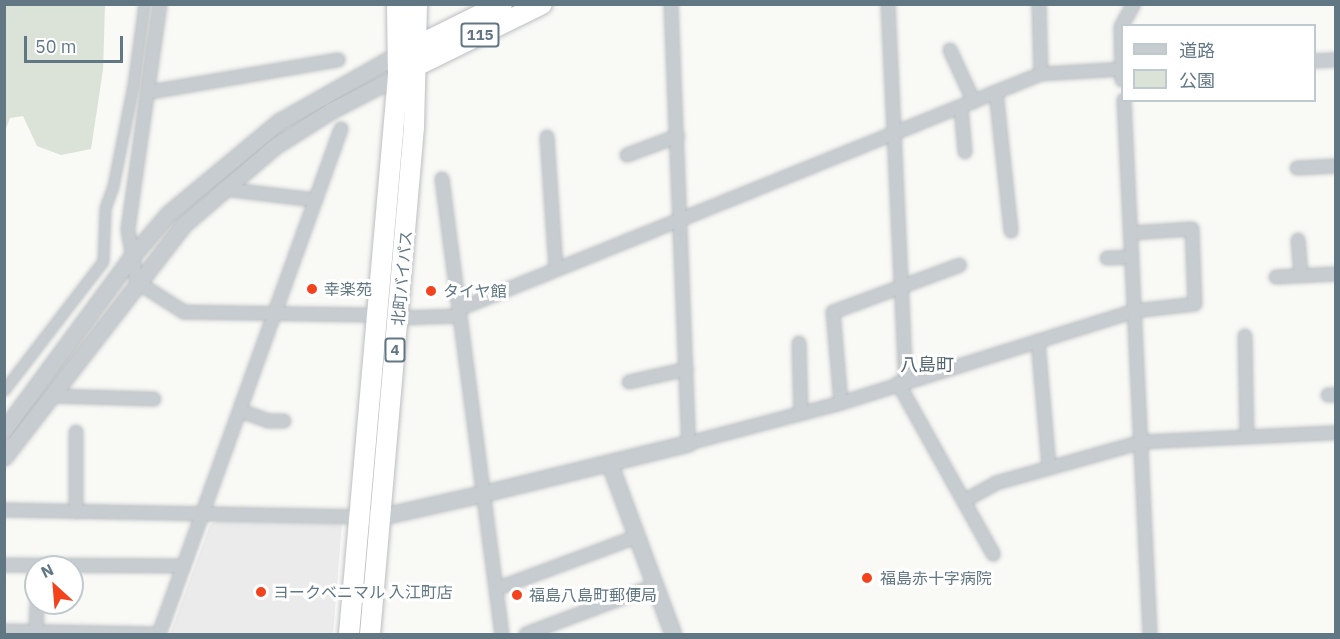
<!DOCTYPE html>
<html>
<head>
<meta charset="utf-8">
<style>
	body { margin:0 }
	#map { position:relative; width:1340px; height:639px; overflow:hidden; background:#f9f9f6; font-family:"IBM Plex Sans","Noto Sans JP",sans-serif }
	div>[style] { position:absolute }
	.built>* { inset:0; background:#eaebea }
	.green>* { inset:0; background:#dbe2d7 }
	.roads { filter:drop-shadow(0 0 2px #bbbfc2) drop-shadow(0 0 2px #bbbfc2) }
	.pedestrian>* { height:9px; margin:-4.5px; padding:0 4.5px; transform-origin:4.5px; border-radius:4.5px; background:#c6cccf }
	.minor>* { height:12px; margin:-6px; padding:0 6px; transform-origin:6px; border-radius:6px; background:#c6cccf }
	.tertiary>* { height:15px; margin:-7.5px; padding:0 7.5px; transform-origin:7.5px; border-radius:7.5px; background:#c6cccf }
	.trunk>* { height:20px; margin:-10px; padding:0 10px; transform-origin:10px; border-radius:10px; background:#fff }
	.dots>* { width:16px; height:16px; translate:-50% -50%; box-sizing:border-box; border:3px solid #fff; border-radius:50% }
	span { translate:-50% -50%; white-space:nowrap; text-align:center; line-height:1.15; -webkit-text-stroke:6px #fff; paint-order:stroke }
	.shield-label span { padding:2px 4px; background:#fff; border:2px solid; border-radius:4px; -webkit-text-stroke-width:0 }
	.shield-label { font-size:15px; color:#617784; font-weight:700 }
	.street-label { font-size:16px; color:#617784 }
	.poi-label { font-size:16px; color:#617784 }
	.left { translate:0 -50%; text-align:left }
	.neighbourhood-label { font-size:18px; color:#54646f }
	.frame { position:absolute; inset:0; border:6px solid #617784; pointer-events:none }
	.legend { position:absolute; left:1121px; top:24px; width:195px; height:78px; box-sizing:border-box; background:#fff; border:2px solid #c0c9ce; margin:0; padding:8px 10px; list-style:none; font-size:18px; color:#617784 }
	.legend li { display:flex; align-items:center; gap:12px; height:30px }
	.legend b { width:30px; border:2px solid #c0c9ce }
	.north { position:absolute; left:24px; top:555px; width:60px; height:60px; box-sizing:border-box; background:#fff; border:2px solid #c0c9ce; border-radius:50%; rotate:334deg; font-size:16px; font-weight:700; line-height:24px; text-align:center; color:#617784 }
	.north::after { content:''; display:block; margin:auto; width:21px; height:27px; background:#f3431d; clip-path:polygon(50% 0,100% 100%,50% 72%,0 100%) }
	.scale { position:absolute; left:24px; top:36px; width:99px; height:27px; box-sizing:border-box; border:3px solid #617784; border-top:0; padding-left:8px; font-size:18px; line-height:21px; white-space:nowrap; color:#617784; -webkit-text-stroke:4px #fff; paint-order:stroke }
</style>
</head>
<body>
<div id="map">
	<div class="built">
		<i style="clip-path:polygon(217px 521px,342px 523px,333px 634px,170px 634px,210px 525px)"></i>
	</div>
	<div class="green">
		<i style="clip-path:polygon(5px 4px,105px 5px,103px 70px,91px 149px,61px 155px,37px 146px,23px 116px,10px 118px,5px 131px)"></i>
	</div>
	<div class="roads">
		<div class="pedestrian">
			<i style="left:4px;top:390px;width:163px;rotate:-52.5deg"></i>
			<i style="left:103px;top:261px;width:53px;rotate:-87.8deg"></i>
			<i style="left:105px;top:208px;width:23px;rotate:-70deg"></i>
			<i style="left:113px;top:186px;width:103px;rotate:-78.8deg"></i>
			<i style="left:133px;top:85px;width:82px;rotate:-82.3deg"></i>
		</div>
		<div class="minor">
			<i style="left:160px;top:4px;width:228px;rotate:98.1deg"></i>
			<i style="left:128px;top:230px;width:53px;rotate:80.2deg"></i>
			<i style="left:137px;top:282px;width:56px;rotate:32.6deg"></i>
			<i style="left:184px;top:312px;width:193px;rotate:0.9deg"></i>
			<i style="left:671px;top:4px;width:439px;rotate:87.7deg"></i>
			<i style="left:689px;top:443px;width:157px;rotate:-14.7deg"></i>
			<i style="left:841px;top:403px;width:307px;rotate:-17.4deg"></i>
			<i style="left:1134px;top:311px;width:61px;rotate:-6.5deg"></i>
			<i style="left:1195px;top:304px;width:75px;rotate:-92.3deg"></i>
			<i style="left:1192px;top:229px;width:61px;rotate:176.2deg"></i>
			<i style="left:888px;top:4px;width:376px;rotate:87.3deg"></i>
			<i style="left:1039px;top:4px;width:70px;rotate:88.4deg"></i>
			<i style="left:950px;top:50px;width:57px;rotate:65.2deg"></i>
			<i style="left:1314px;top:61px;width:22px;rotate:-3deg"></i>
			<i style="left:1122px;top:80px;width:53px;rotate:-91.1deg"></i>
			<i style="left:1121px;top:27px;width:26px;rotate:-61deg"></i>
			<i style="left:150px;top:92px;width:191px;rotate:-9.7deg"></i>
			<i style="left:996px;top:92px;width:140px;rotate:83.8deg"></i>
			<i style="left:1124px;top:100px;width:535px;rotate:87.21deg"></i>
			<i style="left:961px;top:107px;width:45px;rotate:84.9deg"></i>
			<i style="left:547px;top:137px;width:132px;rotate:86.1deg"></i>
			<i style="left:627px;top:155px;width:54px;rotate:-20.4deg"></i>
			<i style="left:1297px;top:168px;width:39px;rotate:-3deg"></i>
			<i style="left:442px;top:179px;width:459px;rotate:82.5deg"></i>
			<i style="left:223px;top:189px;width:93px;rotate:6.8deg"></i>
			<i style="left:1298px;top:240px;width:35px;rotate:85deg"></i>
			<i style="left:1107px;top:258px;width:25px;rotate:-2deg"></i>
			<i style="left:1276px;top:277px;width:60px;rotate:-2.9deg"></i>
			<i style="left:459px;top:309px;width:628px;rotate:-21.99deg"></i>
			<i style="left:1041px;top:74px;width:81px;rotate:-3.5deg"></i>
			<i style="left:398px;top:318px;width:61px;rotate:-1.9deg"></i>
			<i style="left:1245px;top:336px;width:101px;rotate:88.9deg"></i>
			<i style="left:1038px;top:341px;width:126px;rotate:85deg"></i>
			<i style="left:799px;top:343px;width:71px;rotate:88.4deg"></i>
			<i style="left:629px;top:382px;width:59px;rotate:-12.6deg"></i>
			<i style="left:898px;top:383px;width:196px;rotate:60.9deg"></i>
			<i style="left:1328px;top:395px;width:8px"></i>
			<i style="left:50px;top:396px;width:104px;rotate:1.7deg"></i>
			<i style="left:841px;top:403px;width:91px;rotate:-95deg"></i>
			<i style="left:833px;top:312px;width:135px;rotate:-20.3deg"></i>
			<i style="left:241px;top:411px;width:29px;rotate:20deg"></i>
			<i style="left:268px;top:421px;width:16px"></i>
			<i style="left:964px;top:501px;width:37px;rotate:-29deg"></i>
			<i style="left:996px;top:483px;width:152px;rotate:-15.7deg"></i>
			<i style="left:1142px;top:442px;width:194px;rotate:-2.7deg"></i>
			<i style="left:4px;top:510px;width:353px;rotate:1.1deg"></i>
			<i style="left:76px;top:512px;width:80px;rotate:-90deg"></i>
			<i style="left:4px;top:565px;width:179px;rotate:0.3deg"></i>
			<i style="left:496px;top:589px;width:149px;rotate:-20.4deg"></i>
			<i style="left:4px;top:631px;width:152px;rotate:1.1deg"></i>
			<i style="left:36px;top:632px;width:29px;rotate:-88deg"></i>
			<i style="left:159px;top:634px;width:537px;rotate:-70.18deg"></i>
			<i style="left:526px;top:634px;width:137px;rotate:-20.6deg"></i>
		</div>
		<div class="tertiary">
			<i style="left:4px;top:430px;width:217px;rotate:-53.6deg"></i>
			<i style="left:133px;top:255px;width:55px;rotate:-49.4deg"></i>
			<i style="left:169px;top:213px;width:144px;rotate:-39.7deg"></i>
			<i style="left:280px;top:121px;width:137px;rotate:-29.4deg"></i>
			<i style="left:4px;top:457px;width:293px;rotate:-52.3deg"></i>
			<i style="left:183px;top:225px;width:121px;rotate:-40.7deg"></i>
			<i style="left:275px;top:146px;width:67px;rotate:-32.3deg"></i>
			<i style="left:332px;top:110px;width:74px;rotate:-27.3deg"></i>
			<i style="left:610px;top:465px;width:180px;rotate:69.6deg"></i>
			<i style="left:357px;top:517px;width:22px"></i>
			<i style="left:379px;top:517px;width:105px;rotate:-12.7deg"></i>
			<i style="left:481px;top:494px;width:214px;rotate:-13.8deg"></i>
		</div>
		<div class="trunk">
			<i style="left:407px;top:51px;width:106px;rotate:-26.3deg"></i>
			<i style="left:408px;top:70px;width:149px;rotate:-26.2deg"></i>
			<i style="left:349px;top:634px;width:560px;rotate:-84.98deg"></i>
			<i style="left:398px;top:76px;width:72px;rotate:-90.8deg"></i>
			<i style="left:370px;top:634px;width:509px;rotate:-85.04deg"></i>
			<i style="left:414px;top:127px;width:123px;rotate:-88.6deg"></i>
		</div>
	</div>
	<div class="dots">
		<i style="left:312px;top:289px;background:#f3431d"></i>
		<i style="left:431px;top:291px;background:#f3431d"></i>
		<i style="left:867px;top:578px;background:#f3431d"></i>
		<i style="left:261px;top:592px;background:#f3431d"></i>
		<i style="left:517px;top:595px;background:#f3431d"></i>
	</div>
	<div class="shield-label">
		<span style="left:480px;top:35px">115</span>
		<span style="left:395px;top:350px">4</span>
	</div>
	<div class="street-label">
		<span style="left:402px;top:278px;rotate:-85deg">北町バイパス</span>
	</div>
	<div class="poi-label">
		<span class="left" style="left:324px;top:289px">幸楽苑</span>
		<span class="left" style="left:443px;top:291px">タイヤ館</span>
		<span class="left" style="left:880px;top:578px">福島赤十字病院</span>
		<span class="left" style="left:273px;top:592px">ヨークベニマル 入江町店</span>
		<span class="left" style="left:529px;top:595px">福島八島町郵便局</span>
	</div>
	<div class="neighbourhood-label">
		<span style="left:927px;top:365px">八島町</span>
	</div>
	<div class="frame"></div>
	<ul class="legend">
	<li><b style="height:8px;background:#c6cccf"></b>道路</li>
	<li><b style="height:16px;background:#dbe2d7"></b>公園</li>
	</ul>
	<div class="north">N</div>
	<div class="scale">50 m</div>
</div>
</body>
</html>
